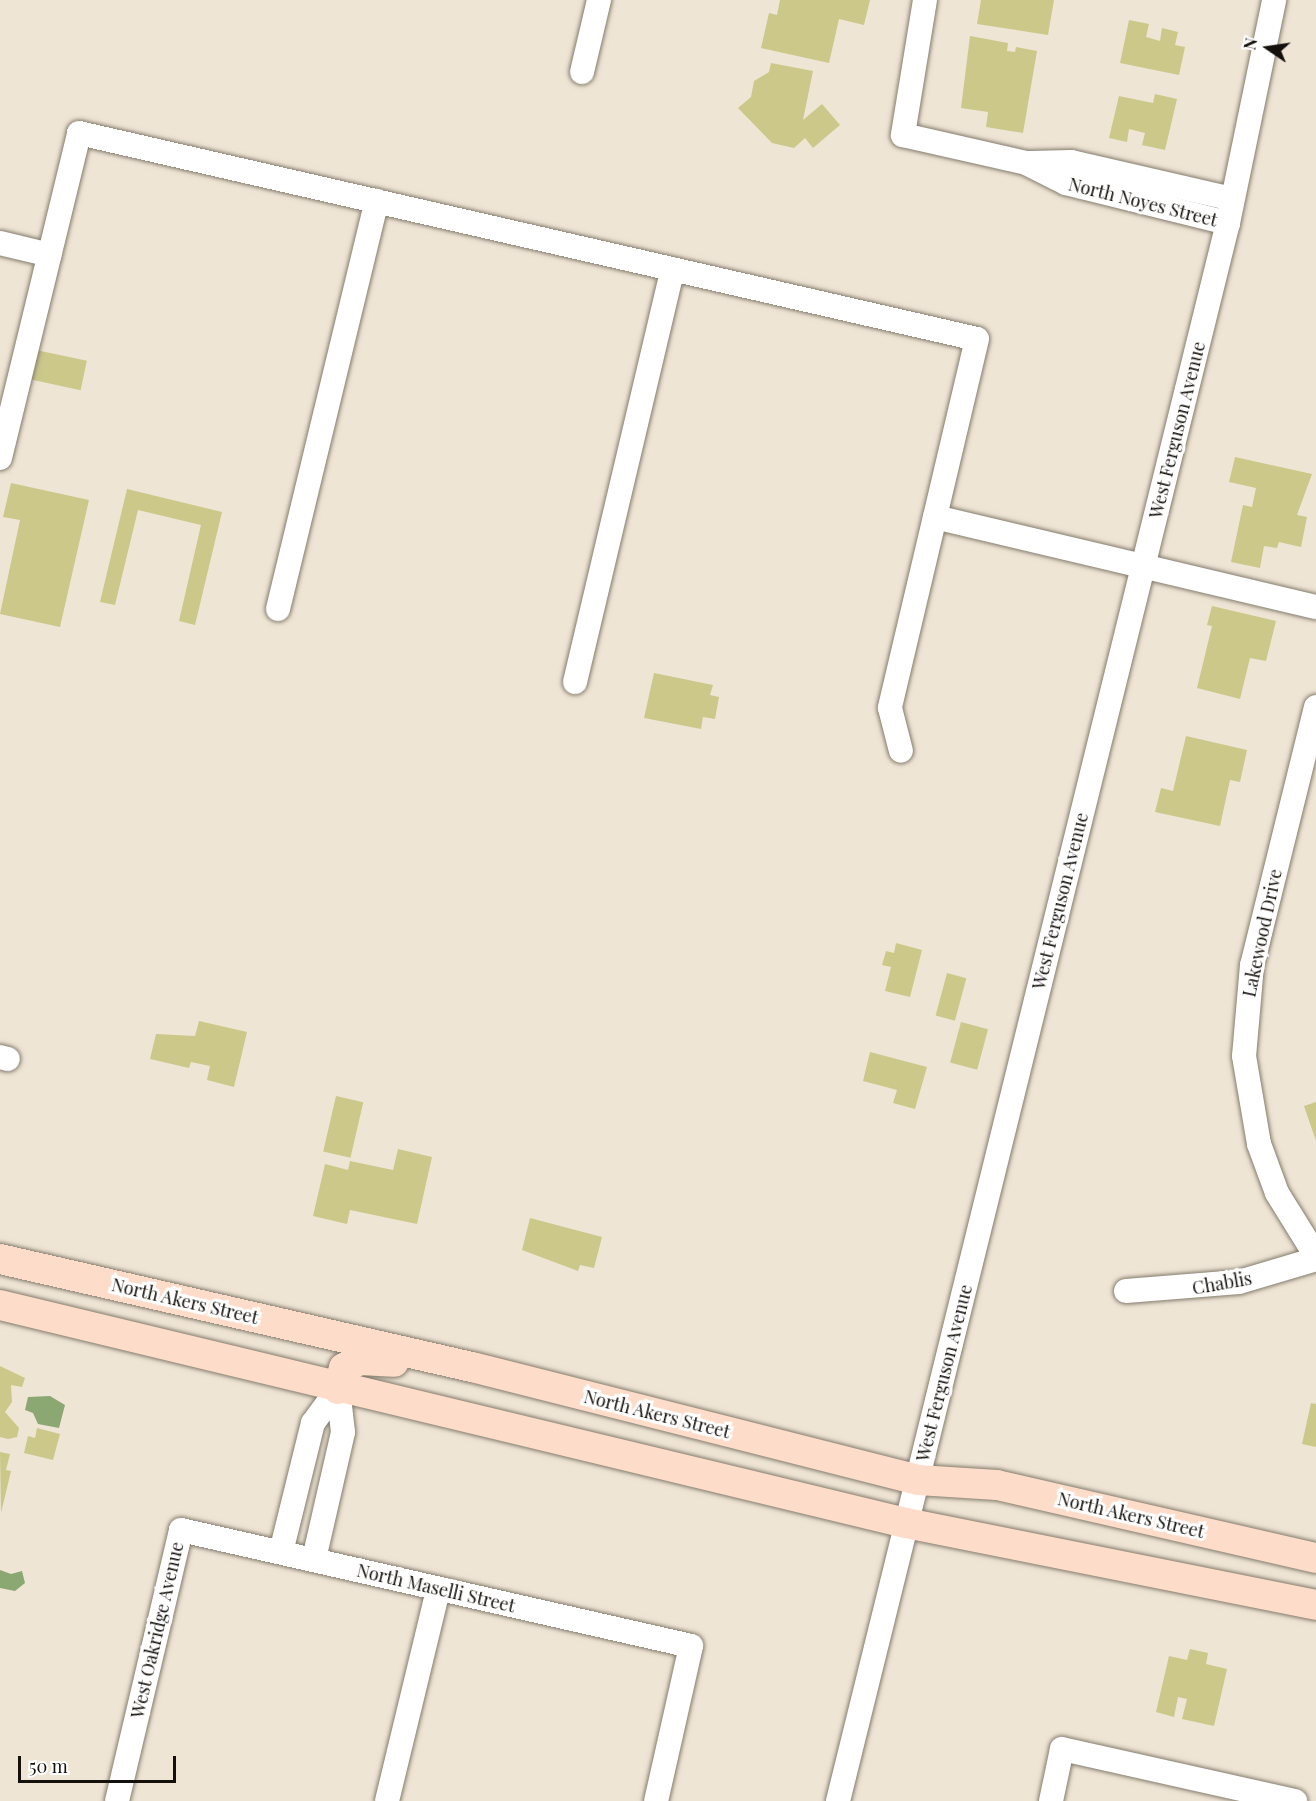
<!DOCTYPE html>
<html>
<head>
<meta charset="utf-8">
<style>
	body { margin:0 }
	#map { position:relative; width:1316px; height:1801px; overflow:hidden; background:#efe5d5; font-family:"Playfair Display",serif }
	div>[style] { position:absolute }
	.water>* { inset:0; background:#8ba772 }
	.building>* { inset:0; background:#cbc88a; transform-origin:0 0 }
	.roads { filter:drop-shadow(0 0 2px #847c6d) drop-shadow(0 0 2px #847c6d) }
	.minor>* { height:24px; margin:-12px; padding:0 12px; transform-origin:12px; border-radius:12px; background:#fff }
	.major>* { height:30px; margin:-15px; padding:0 15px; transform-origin:15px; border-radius:15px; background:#fdddc9 }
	span { translate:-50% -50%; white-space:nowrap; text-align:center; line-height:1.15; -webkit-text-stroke:6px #fff; paint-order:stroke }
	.street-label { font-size:18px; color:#14100b }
	.north { position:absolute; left:1238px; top:18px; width:60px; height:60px; -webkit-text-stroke:4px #fff; paint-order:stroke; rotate:283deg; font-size:16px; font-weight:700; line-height:24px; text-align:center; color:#14100b }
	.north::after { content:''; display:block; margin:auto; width:21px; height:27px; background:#14100b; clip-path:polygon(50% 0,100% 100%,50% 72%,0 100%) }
	.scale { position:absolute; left:18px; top:1756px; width:158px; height:27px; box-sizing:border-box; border:3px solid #14100b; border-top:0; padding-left:8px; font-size:18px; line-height:21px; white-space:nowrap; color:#14100b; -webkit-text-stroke:4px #fff; paint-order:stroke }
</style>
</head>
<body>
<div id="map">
	<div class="water">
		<i style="clip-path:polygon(50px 1396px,65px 1405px,59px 1428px,38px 1424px,33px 1413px,25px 1410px,28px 1397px)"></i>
		<i style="clip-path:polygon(0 1570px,11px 1574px,22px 1571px,25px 1583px,15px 1591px,0 1588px)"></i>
	</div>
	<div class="building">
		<i style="clip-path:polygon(780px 0,870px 0,864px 25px,839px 19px,829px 63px,761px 48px,769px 13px,777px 15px)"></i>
		<i style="clip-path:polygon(981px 0,1054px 0,1048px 35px,977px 24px)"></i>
		<i style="clip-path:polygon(1129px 20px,1149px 24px,1146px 37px,1160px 41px,1162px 28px,1178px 32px,1175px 45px,1185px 47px,1179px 75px,1120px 63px)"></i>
		<i style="clip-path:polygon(970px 36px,1008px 43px,1007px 51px,1015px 52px,1016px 47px,1037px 51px,1023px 133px,986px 127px,988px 112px,961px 108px)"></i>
		<i style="clip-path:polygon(771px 63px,813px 71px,803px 120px,822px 104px,840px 125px,813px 148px,805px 138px,794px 148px,772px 143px,738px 108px,751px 97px,754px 81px,769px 72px)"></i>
		<i style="clip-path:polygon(1155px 94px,1177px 99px,1165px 150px,1142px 145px,1145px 133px,1129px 129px,1127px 142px,1109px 138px,1119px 96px,1153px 103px)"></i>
		<i style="left:36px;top:350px;width:52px;height:30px;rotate:12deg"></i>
		<i style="clip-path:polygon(1235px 457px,1312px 474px,1297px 515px,1307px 517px,1301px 547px,1279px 542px,1277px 548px,1264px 546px,1260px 568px,1231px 562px,1243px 505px,1252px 507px,1256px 488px,1229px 482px)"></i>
		<i style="clip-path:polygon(11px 483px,89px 500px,60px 627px,0 614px,20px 520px,3px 517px)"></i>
		<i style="clip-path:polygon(127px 489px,222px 512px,195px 625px,179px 621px,201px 525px,138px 510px,115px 605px,100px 602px)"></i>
		<i style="clip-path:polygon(1212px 606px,1276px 621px,1266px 661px,1250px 658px,1240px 699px,1197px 688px,1212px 626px,1207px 625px)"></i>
		<i style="clip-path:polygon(654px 673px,713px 685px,710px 695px,719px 697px,715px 719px,703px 717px,701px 729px,644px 718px)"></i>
		<i style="clip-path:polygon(1186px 736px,1247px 750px,1240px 782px,1230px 780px,1220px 826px,1155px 812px,1161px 788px,1173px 791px)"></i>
		<i style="clip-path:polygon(896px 943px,922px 950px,910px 997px,885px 991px,891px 967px,882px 965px,886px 951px,894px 953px)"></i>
		<i style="left:947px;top:973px;width:20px;height:44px;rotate:15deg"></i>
		<i style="clip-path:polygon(199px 1021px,247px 1032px,234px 1087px,207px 1080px,210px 1066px,191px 1062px,189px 1068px,150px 1059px,156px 1034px,195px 1036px)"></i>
		<i style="left:961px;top:1022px;width:28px;height:42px;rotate:15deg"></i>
		<i style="clip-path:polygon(870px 1052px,927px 1067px,915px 1109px,893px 1103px,897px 1090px,863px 1081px)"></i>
		<i style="left:336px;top:1096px;width:28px;height:57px;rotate:13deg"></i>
		<i style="clip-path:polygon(1316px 1102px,1316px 1141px,1304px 1106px)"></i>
		<i style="clip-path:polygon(398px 1149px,432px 1157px,417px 1224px,350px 1210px,347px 1224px,313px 1216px,325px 1164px,348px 1170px,350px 1161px,393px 1170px)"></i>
		<i style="clip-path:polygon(530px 1218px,602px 1237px,594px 1268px,580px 1265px,578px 1271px,522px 1250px)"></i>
		<i style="clip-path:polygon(0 1366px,25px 1378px,22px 1387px,11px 1385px,12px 1402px,5px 1412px,19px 1428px,17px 1437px,8px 1439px,0 1437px)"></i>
		<i style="clip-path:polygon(1311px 1403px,1316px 1404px,1316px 1447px,1302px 1444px)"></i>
		<i style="clip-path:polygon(37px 1428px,60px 1434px,53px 1460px,24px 1453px,28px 1436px,35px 1438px)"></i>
		<i style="clip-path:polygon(0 1452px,10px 1454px,6px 1470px,11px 1471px,1px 1513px)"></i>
		<i style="clip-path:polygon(1190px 1649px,1208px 1653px,1206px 1664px,1227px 1669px,1214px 1726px,1182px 1719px,1187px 1699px,1178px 1697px,1174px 1717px,1156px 1712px,1169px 1656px,1187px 1660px)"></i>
	</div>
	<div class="roads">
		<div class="minor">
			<i style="left:925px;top:0;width:137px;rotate:99.3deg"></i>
			<i style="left:903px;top:135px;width:126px;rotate:12.8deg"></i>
			<i style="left:1026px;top:163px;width:45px;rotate:26.6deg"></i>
			<i style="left:1066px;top:183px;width:167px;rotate:13.9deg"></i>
			<i style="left:582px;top:72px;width:74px;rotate:-76.7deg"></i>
			<i style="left:1031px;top:163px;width:40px;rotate:-1.4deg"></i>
			<i style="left:1071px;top:162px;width:165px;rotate:12.9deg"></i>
			<i style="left:0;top:243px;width:51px;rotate:13.5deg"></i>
			<i style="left:0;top:458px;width:334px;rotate:-76.3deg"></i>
			<i style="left:79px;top:133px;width:921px;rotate:12.92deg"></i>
			<i style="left:977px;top:339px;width:379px;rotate:103.3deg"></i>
			<i style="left:890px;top:708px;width:44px;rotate:75.7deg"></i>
			<i style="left:935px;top:517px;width:391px;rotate:13.3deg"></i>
			<i style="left:278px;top:609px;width:420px;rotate:-76.4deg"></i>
			<i style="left:575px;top:682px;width:424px;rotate:-76.7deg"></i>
			<i style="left:1316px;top:707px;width:266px;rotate:103.9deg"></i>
			<i style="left:1252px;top:965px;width:91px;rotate:95deg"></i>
			<i style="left:1244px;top:1056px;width:89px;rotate:80.3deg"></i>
			<i style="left:1259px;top:1144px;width:52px;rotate:69.8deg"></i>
			<i style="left:1277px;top:1193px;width:74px;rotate:58.2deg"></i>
			<i style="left:0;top:1057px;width:8px;rotate:14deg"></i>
			<i style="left:1126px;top:1291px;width:113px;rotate:-4.6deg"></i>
			<i style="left:1239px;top:1282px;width:80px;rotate:-16.6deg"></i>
			<i style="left:281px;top:1552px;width:133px;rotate:-76.1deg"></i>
			<i style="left:313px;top:1423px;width:42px;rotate:-53.7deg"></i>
			<i style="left:314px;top:1559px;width:130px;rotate:-77.1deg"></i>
			<i style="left:343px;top:1432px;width:43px;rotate:-96.6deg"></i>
			<i style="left:117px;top:1801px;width:278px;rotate:-76.7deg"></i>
			<i style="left:181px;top:1530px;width:523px;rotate:12.81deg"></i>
			<i style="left:691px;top:1646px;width:159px;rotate:102.7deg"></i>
			<i style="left:387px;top:1801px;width:217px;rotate:-76.4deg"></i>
			<i style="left:838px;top:1801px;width:1625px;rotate:-76.12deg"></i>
			<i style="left:1228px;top:223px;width:228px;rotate:-78.3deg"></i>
			<i style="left:1051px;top:1801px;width:53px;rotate:-78.1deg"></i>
			<i style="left:1062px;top:1749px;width:239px;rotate:12.6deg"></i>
		</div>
		<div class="major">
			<i style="left:0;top:1259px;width:484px;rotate:12.9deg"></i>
			<i style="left:472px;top:1367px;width:460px;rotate:14.2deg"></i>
			<i style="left:918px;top:1480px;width:79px;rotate:3.6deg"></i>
			<i style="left:997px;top:1485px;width:327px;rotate:12.9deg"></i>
			<i style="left:0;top:1305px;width:932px;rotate:13.53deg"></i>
			<i style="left:906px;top:1523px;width:418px;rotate:11.3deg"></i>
			<i style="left:338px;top:1389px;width:22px;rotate:-74deg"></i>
			<i style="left:344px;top:1368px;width:18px;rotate:-27deg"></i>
			<i style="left:360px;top:1360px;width:34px;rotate:3deg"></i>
		</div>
	</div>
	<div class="street-label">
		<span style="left:1143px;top:202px;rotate:14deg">North Noyes Street</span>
		<span style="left:1177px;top:430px;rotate:-76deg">West Ferguson Avenue</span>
		<span style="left:1060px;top:901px;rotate:-76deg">West Ferguson Avenue</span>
		<span style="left:1262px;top:933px;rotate:-78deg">Lakewood Drive</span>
		<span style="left:1222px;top:1283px;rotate:-10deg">Chablis</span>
		<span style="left:185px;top:1301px;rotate:13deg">North Akers Street</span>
		<span style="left:944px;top:1373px;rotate:-76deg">West Ferguson Avenue</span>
		<span style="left:657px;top:1414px;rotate:14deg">North Akers Street</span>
		<span style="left:1131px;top:1515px;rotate:13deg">North Akers Street</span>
		<span style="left:436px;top:1588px;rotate:13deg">North Maselli Street</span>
		<span style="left:157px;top:1630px;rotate:-77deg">West Oakridge Avenue</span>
	</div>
	<div class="north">N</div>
	<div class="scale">50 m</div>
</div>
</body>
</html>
